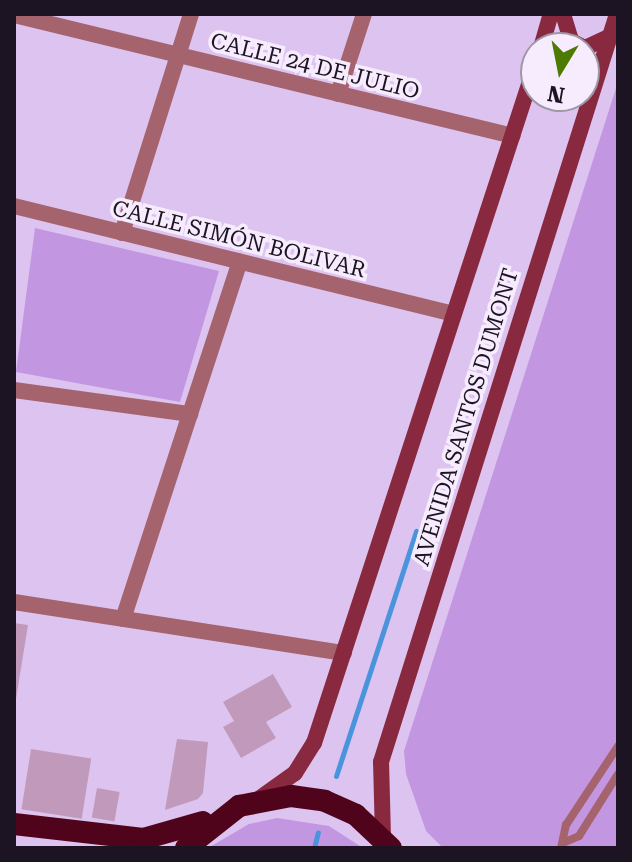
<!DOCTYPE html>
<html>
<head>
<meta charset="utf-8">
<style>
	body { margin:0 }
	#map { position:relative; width:632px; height:862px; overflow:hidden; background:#ddc4f0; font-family:"Roboto Serif",serif }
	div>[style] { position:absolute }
	.green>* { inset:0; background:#c396e2 }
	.stream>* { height:5px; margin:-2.5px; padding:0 2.5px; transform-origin:2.5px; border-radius:2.5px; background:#4a93dd }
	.building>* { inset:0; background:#c19abb; transform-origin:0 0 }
	.service>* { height:8px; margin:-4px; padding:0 4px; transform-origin:4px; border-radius:4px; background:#a5636d }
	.minor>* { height:16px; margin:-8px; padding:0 8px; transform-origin:8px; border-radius:8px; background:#a5636d }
	.secondary>* { height:16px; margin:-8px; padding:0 8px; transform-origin:8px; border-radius:8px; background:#89293f }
	.trunk>* { height:22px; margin:-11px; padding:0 11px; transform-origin:11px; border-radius:11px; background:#50041c }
	span { translate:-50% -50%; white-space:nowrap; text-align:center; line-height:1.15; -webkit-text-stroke:7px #f6ecfe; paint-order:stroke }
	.street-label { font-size:22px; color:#1d1423 }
	.frame { position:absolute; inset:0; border:16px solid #1d1423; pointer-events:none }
	.north { position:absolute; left:520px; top:32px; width:80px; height:80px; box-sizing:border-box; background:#f6ecfe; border:2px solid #9f96a6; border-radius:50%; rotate:190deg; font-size:22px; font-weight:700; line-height:32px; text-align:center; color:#1d1423 }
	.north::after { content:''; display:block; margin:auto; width:28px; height:36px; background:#4d7a00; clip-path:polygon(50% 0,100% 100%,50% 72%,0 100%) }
</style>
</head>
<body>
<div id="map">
	<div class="green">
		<i style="clip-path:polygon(618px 82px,618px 848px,443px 848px,426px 831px,406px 774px,404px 751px)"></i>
		<i style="clip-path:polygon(35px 228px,219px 271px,180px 402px,16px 372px)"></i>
		<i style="clip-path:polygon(277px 818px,329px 826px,363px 848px,208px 848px,249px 824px)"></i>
	</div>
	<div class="stream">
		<i style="left:336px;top:776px;width:258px;rotate:-71.9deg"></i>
		<i style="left:314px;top:848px;width:16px;rotate:-76deg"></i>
	</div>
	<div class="building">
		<i style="clip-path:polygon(14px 623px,28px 625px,16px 699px,14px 699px)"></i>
		<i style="clip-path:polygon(273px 674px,292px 707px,266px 722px,276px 738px,241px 758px,223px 727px,234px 721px,223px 702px)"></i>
		<i style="clip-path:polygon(177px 739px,208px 742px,203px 793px,198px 799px,165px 810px)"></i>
		<i style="left:31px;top:749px;width:61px;height:61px;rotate:9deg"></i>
		<i style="left:97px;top:788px;width:23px;height:30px;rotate:10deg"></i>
	</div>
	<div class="service">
		<i style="left:565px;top:842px;width:15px;rotate:-23deg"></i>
		<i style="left:579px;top:836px;width:73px;rotate:-57.8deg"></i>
		<i style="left:561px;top:848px;width:24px;rotate:-78deg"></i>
		<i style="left:566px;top:825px;width:95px;rotate:-56.6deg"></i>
	</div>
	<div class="minor">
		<i style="left:14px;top:15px;width:513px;rotate:13.63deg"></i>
		<i style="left:338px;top:94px;width:84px;rotate:-72deg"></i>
		<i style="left:14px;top:206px;width:452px;rotate:13.8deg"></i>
		<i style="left:122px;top:233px;width:230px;rotate:-72.5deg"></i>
		<i style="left:14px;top:390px;width:178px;rotate:7.8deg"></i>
		<i style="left:14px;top:602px;width:334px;rotate:8.8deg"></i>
		<i style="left:123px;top:619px;width:376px;rotate:-71.9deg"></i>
	</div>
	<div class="secondary">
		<i style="left:563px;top:14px;width:28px;rotate:73deg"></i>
		<i style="left:571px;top:41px;width:16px;rotate:27deg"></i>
		<i style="left:585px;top:48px;width:26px;rotate:-25deg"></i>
		<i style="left:541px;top:48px;width:35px;rotate:-74deg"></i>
		<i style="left:260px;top:798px;width:43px;rotate:-35.5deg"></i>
		<i style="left:295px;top:773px;width:36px;rotate:-58deg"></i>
		<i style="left:314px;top:743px;width:715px;rotate:-71.92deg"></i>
		<i style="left:383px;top:837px;width:75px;rotate:-91.5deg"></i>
		<i style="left:381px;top:762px;width:784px;rotate:-72.49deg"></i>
	</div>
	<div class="trunk">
		<i style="left:14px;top:824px;width:130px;rotate:6.6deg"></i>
		<i style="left:143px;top:839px;width:62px;rotate:-15.8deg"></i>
		<i style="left:186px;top:848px;width:68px;rotate:-38.4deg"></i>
		<i style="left:239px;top:806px;width:53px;rotate:-10.9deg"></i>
		<i style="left:291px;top:796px;width:34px;rotate:8deg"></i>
		<i style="left:325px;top:801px;width:34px;rotate:24deg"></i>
		<i style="left:356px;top:815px;width:48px;rotate:43.3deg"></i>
	</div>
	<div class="street-label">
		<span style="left:315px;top:66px;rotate:14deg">CALLE 24 DE JULIO</span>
		<span style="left:239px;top:239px;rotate:14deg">CALLE SIMÓN BOLIVAR</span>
		<span style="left:466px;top:417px;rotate:-73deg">AVENIDA SANTOS DUMONT</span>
	</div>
	<div class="frame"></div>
	<div class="north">N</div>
</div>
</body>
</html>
